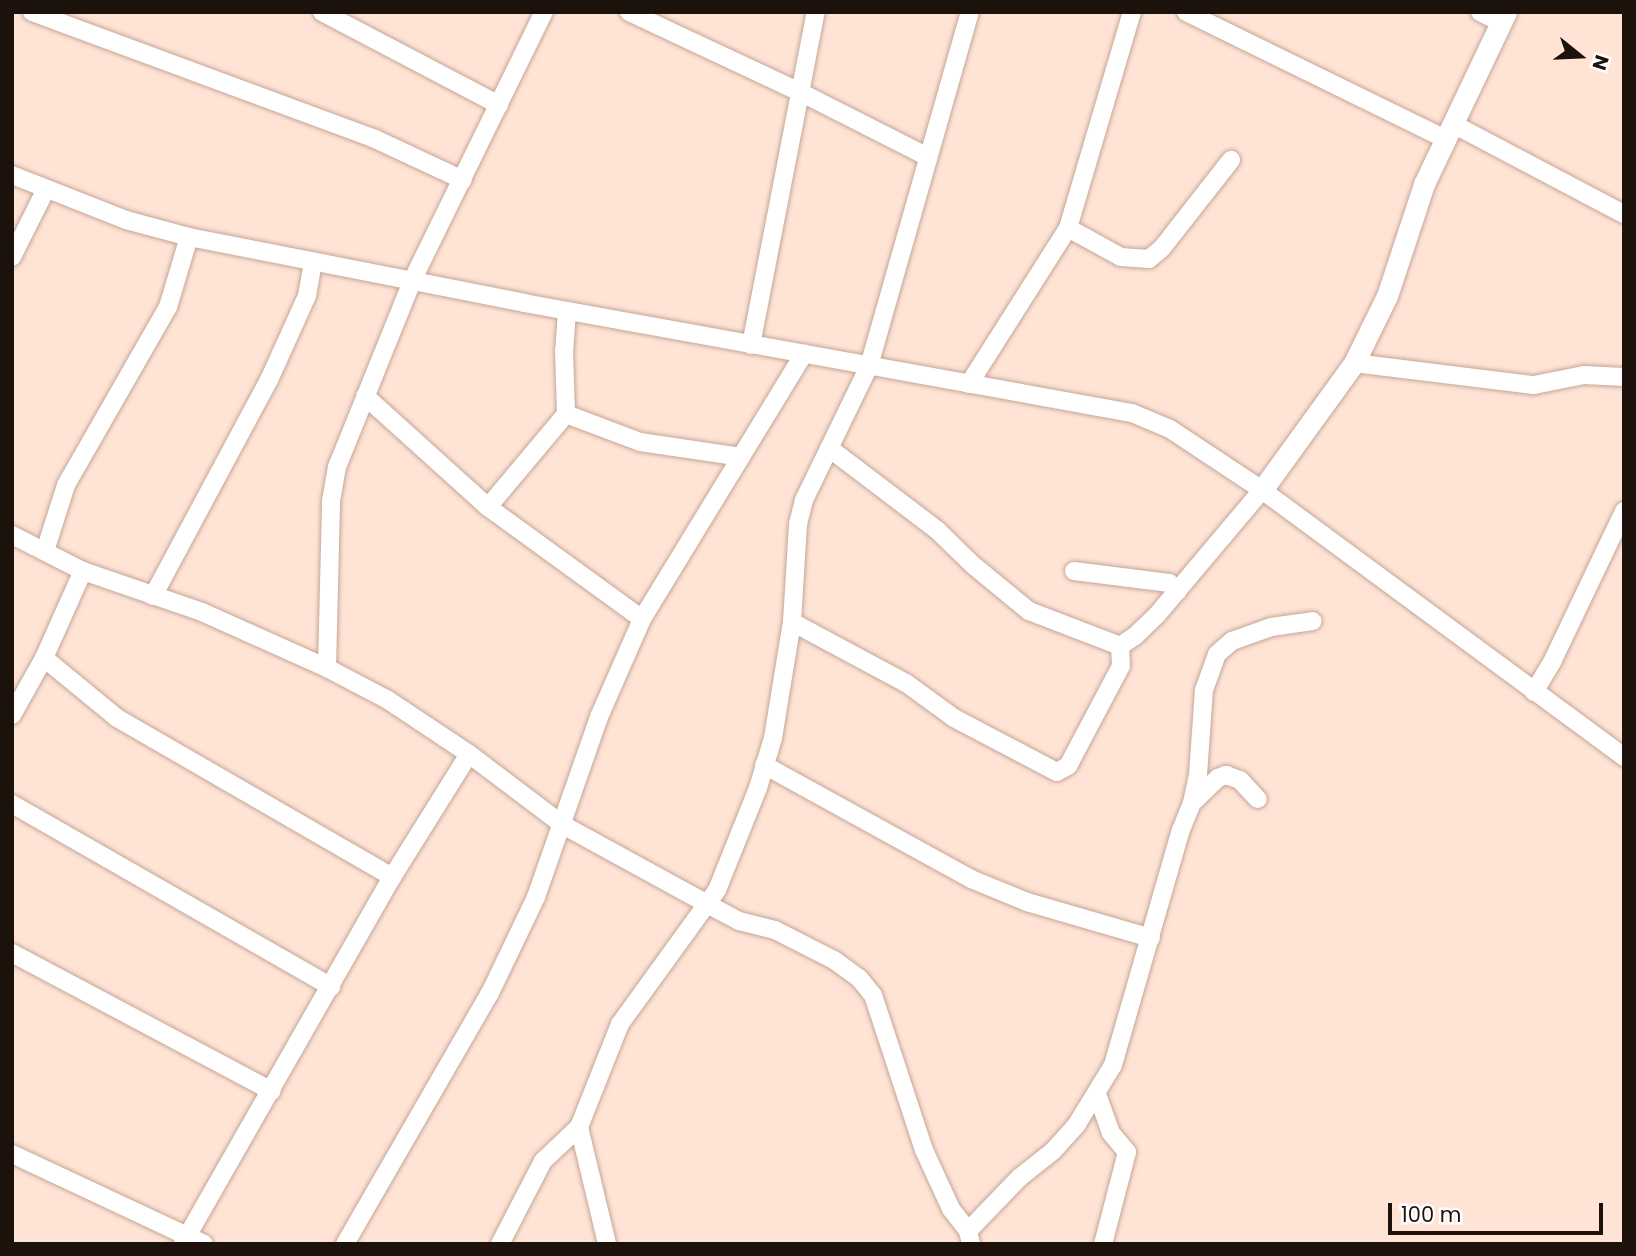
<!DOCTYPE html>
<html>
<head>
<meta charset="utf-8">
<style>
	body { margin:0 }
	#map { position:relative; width:1636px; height:1256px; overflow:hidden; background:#ffe4d6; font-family:Poppins,sans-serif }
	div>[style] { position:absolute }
	.roads { filter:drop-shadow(0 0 2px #c5a696) drop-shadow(0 0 2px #c5a696) }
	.minor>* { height:18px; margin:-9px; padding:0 9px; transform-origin:9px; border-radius:9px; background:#fff }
	.tertiary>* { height:21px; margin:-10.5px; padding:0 10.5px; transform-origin:10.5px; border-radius:10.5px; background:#fff }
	span { translate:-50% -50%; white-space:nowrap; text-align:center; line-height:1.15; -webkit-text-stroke:5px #fff; paint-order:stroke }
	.frame { position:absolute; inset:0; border:14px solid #1c110b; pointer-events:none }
	.north { position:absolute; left:1545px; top:21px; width:70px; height:70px; -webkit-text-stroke:5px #fff; paint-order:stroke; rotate:108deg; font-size:19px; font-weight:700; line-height:28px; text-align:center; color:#1c110b }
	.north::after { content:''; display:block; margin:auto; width:24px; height:32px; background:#1c110b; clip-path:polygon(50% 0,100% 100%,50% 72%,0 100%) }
	.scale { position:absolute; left:1388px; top:1203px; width:215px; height:32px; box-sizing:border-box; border:4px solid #1c110b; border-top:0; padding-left:9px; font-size:21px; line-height:24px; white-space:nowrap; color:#1c110b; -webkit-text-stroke:5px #fff; paint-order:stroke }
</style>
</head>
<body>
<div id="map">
	<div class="roads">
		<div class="minor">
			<i style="left:32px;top:12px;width:364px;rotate:20.3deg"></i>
			<i style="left:373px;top:138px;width:99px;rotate:25deg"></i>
			<i style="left:322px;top:12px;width:200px;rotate:27.7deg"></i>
			<i style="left:629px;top:12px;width:189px;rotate:25.1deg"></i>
			<i style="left:800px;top:92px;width:144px;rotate:26.9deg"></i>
			<i style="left:1186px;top:12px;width:288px;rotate:26.1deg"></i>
			<i style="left:1480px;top:12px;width:22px;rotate:27deg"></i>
			<i style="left:1453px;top:124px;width:193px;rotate:27.8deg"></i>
			<i style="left:12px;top:175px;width:123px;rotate:21.5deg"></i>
			<i style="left:126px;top:220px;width:65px;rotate:15.1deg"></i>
			<i style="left:189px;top:237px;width:341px;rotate:11.1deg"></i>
			<i style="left:524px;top:303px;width:618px;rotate:10.26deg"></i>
			<i style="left:1132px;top:413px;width:41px;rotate:22.8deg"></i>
			<i style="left:1170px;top:429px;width:110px;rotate:33.5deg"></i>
			<i style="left:1262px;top:490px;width:450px;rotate:36.4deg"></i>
			<i style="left:1068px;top:228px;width:60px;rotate:28.7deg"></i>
			<i style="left:1121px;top:257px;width:28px;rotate:4deg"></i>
			<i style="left:1149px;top:259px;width:17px;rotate:-40deg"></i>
			<i style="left:1162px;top:248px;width:112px;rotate:-51.9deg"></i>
			<i style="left:12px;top:257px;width:76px;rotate:-63.4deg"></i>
			<i style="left:567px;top:311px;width:39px;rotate:94deg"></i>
			<i style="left:564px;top:350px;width:64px;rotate:88.2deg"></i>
			<i style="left:566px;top:414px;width:79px;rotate:20.7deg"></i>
			<i style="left:640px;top:442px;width:102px;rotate:8.4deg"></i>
			<i style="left:751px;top:345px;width:339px;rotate:-79deg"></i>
			<i style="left:1354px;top:363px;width:181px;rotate:7deg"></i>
			<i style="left:1534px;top:385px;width:51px;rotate:-11.3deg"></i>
			<i style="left:1584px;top:375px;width:40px;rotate:2.9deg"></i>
			<i style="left:969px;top:384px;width:185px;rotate:-57.6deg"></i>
			<i style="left:1068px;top:228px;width:225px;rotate:-73.5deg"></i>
			<i style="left:365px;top:396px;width:166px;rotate:42.1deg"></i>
			<i style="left:566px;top:414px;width:121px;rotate:130deg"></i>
			<i style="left:488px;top:507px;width:190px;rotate:36deg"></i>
			<i style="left:829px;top:448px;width:136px;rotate:37.2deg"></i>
			<i style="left:937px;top:530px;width:50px;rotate:44.2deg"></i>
			<i style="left:973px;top:565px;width:72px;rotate:39.4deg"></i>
			<i style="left:1029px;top:611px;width:97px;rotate:21deg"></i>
			<i style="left:1120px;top:646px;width:18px;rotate:-34deg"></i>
			<i style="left:1135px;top:636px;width:29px;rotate:-44deg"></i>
			<i style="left:1156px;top:616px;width:165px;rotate:-49.9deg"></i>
			<i style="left:12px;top:535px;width:80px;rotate:26.9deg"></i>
			<i style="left:83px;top:571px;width:126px;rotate:19deg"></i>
			<i style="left:202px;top:612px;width:137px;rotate:24.1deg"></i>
			<i style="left:327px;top:668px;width:69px;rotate:27.7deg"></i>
			<i style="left:388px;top:700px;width:97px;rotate:33.7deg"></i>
			<i style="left:469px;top:754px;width:145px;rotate:122deg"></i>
			<i style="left:392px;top:877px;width:422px;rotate:119.7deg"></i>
			<i style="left:45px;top:551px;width:69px;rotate:-72.3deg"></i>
			<i style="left:66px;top:485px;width:205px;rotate:-60.2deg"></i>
			<i style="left:168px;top:307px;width:73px;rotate:-73.3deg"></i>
			<i style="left:1074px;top:571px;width:96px;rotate:7.2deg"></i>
			<i style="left:1169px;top:583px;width:12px;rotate:42deg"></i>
			<i style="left:153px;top:596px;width:245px;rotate:-61.8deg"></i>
			<i style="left:269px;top:380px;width:92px;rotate:-65.7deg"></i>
			<i style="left:307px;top:296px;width:35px;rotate:-80deg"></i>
			<i style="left:792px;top:622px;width:129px;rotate:28.2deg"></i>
			<i style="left:906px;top:683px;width:59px;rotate:36.1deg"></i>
			<i style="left:954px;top:718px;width:116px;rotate:27.7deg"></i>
			<i style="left:1057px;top:772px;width:13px;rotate:-29deg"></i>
			<i style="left:1068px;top:766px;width:113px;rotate:-62.1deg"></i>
			<i style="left:1121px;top:666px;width:20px;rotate:-93deg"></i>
			<i style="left:44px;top:658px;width:94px;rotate:39.4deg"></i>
			<i style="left:117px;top:718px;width:318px;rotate:30deg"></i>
			<i style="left:327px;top:668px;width:167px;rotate:-88.6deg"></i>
			<i style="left:331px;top:501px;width:35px;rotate:-80deg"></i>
			<i style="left:337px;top:467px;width:201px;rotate:-68deg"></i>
			<i style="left:412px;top:281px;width:300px;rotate:-63.9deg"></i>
			<i style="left:1534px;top:692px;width:37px;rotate:-59deg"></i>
			<i style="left:1553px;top:660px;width:165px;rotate:-64.5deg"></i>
			<i style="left:12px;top:715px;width:65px;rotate:-60.7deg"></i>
			<i style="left:44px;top:658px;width:95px;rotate:-65.9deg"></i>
			<i style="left:469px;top:754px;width:118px;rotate:37.1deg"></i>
			<i style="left:563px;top:825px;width:164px;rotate:28.7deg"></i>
			<i style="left:707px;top:904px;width:36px;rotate:28deg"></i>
			<i style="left:739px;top:921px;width:37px;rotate:14deg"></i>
			<i style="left:775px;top:930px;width:66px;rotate:27deg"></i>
			<i style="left:834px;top:960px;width:31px;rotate:36deg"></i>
			<i style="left:859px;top:978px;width:22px;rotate:51deg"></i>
			<i style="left:873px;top:995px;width:163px;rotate:71.8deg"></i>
			<i style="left:924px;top:1150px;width:65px;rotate:65.4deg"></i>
			<i style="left:951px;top:1209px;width:28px;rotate:52deg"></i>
			<i style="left:968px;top:1231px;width:13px;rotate:77deg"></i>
			<i style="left:764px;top:765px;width:236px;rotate:28.8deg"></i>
			<i style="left:971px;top:879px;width:61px;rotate:22.3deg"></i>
			<i style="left:1027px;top:902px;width:129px;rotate:16.2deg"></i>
			<i style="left:1192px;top:803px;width:36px;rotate:-44deg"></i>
			<i style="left:1218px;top:778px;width:9px;rotate:-21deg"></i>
			<i style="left:1226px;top:775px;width:15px;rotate:20deg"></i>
			<i style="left:1240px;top:780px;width:26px;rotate:47deg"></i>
			<i style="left:12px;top:804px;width:368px;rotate:29.8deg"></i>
			<i style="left:12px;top:953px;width:294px;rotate:28deg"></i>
			<i style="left:1097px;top:1094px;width:41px;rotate:70.3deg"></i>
			<i style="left:1111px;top:1133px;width:25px;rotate:50deg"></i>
			<i style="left:1127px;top:1152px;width:95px;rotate:104.6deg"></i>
			<i style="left:579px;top:1127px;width:120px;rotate:76.5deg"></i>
			<i style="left:12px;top:1154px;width:212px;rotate:25.1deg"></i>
			<i style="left:968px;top:1231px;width:74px;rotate:-46.1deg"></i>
			<i style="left:1019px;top:1178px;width:43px;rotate:-38.5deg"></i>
			<i style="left:1053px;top:1151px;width:36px;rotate:-48deg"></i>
			<i style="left:1077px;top:1124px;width:69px;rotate:-58.6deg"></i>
			<i style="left:1113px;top:1065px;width:245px;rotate:-73.9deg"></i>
			<i style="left:1181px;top:830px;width:29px;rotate:-68deg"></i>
			<i style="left:1192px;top:803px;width:29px;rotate:-78deg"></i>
			<i style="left:1198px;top:775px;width:85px;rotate:-86deg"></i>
			<i style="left:1204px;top:690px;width:38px;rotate:-70deg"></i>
			<i style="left:1217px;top:654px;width:20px;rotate:-41deg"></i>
			<i style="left:1232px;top:641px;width:41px;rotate:-19.7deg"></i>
			<i style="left:1271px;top:627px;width:42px;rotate:-8.1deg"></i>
			<i style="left:345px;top:1244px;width:290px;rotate:-60deg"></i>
			<i style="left:490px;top:993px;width:106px;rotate:-64.4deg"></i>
			<i style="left:536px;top:897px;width:191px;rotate:-70.7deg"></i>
			<i style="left:599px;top:717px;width:107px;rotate:-66.3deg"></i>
			<i style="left:642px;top:619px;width:311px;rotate:-58.6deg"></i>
			<i style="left:500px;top:1244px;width:93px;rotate:-62.6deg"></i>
			<i style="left:543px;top:1161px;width:50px;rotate:-43.4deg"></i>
			<i style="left:579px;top:1127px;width:111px;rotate:-68.3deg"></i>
			<i style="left:620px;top:1024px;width:165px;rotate:-54.1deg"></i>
			<i style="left:717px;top:890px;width:110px;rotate:-68.1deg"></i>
			<i style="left:758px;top:788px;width:52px;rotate:-73.3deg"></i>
			<i style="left:773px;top:738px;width:118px;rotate:-80.7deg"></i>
			<i style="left:792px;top:622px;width:98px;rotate:-86.5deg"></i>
			<i style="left:798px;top:524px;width:25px;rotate:-76deg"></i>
			<i style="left:804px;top:500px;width:149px;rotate:-64.1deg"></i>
			<i style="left:869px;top:366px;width:368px;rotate:-74.1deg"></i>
		</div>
		<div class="tertiary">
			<i style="left:1262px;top:490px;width:157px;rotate:-54.1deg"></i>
			<i style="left:1354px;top:363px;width:75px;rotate:-63.8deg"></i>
			<i style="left:1387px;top:296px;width:118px;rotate:-71.7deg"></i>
			<i style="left:1424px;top:184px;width:191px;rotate:-64.5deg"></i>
		</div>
	</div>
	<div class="frame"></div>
	<div class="north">N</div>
	<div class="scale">100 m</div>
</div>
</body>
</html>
